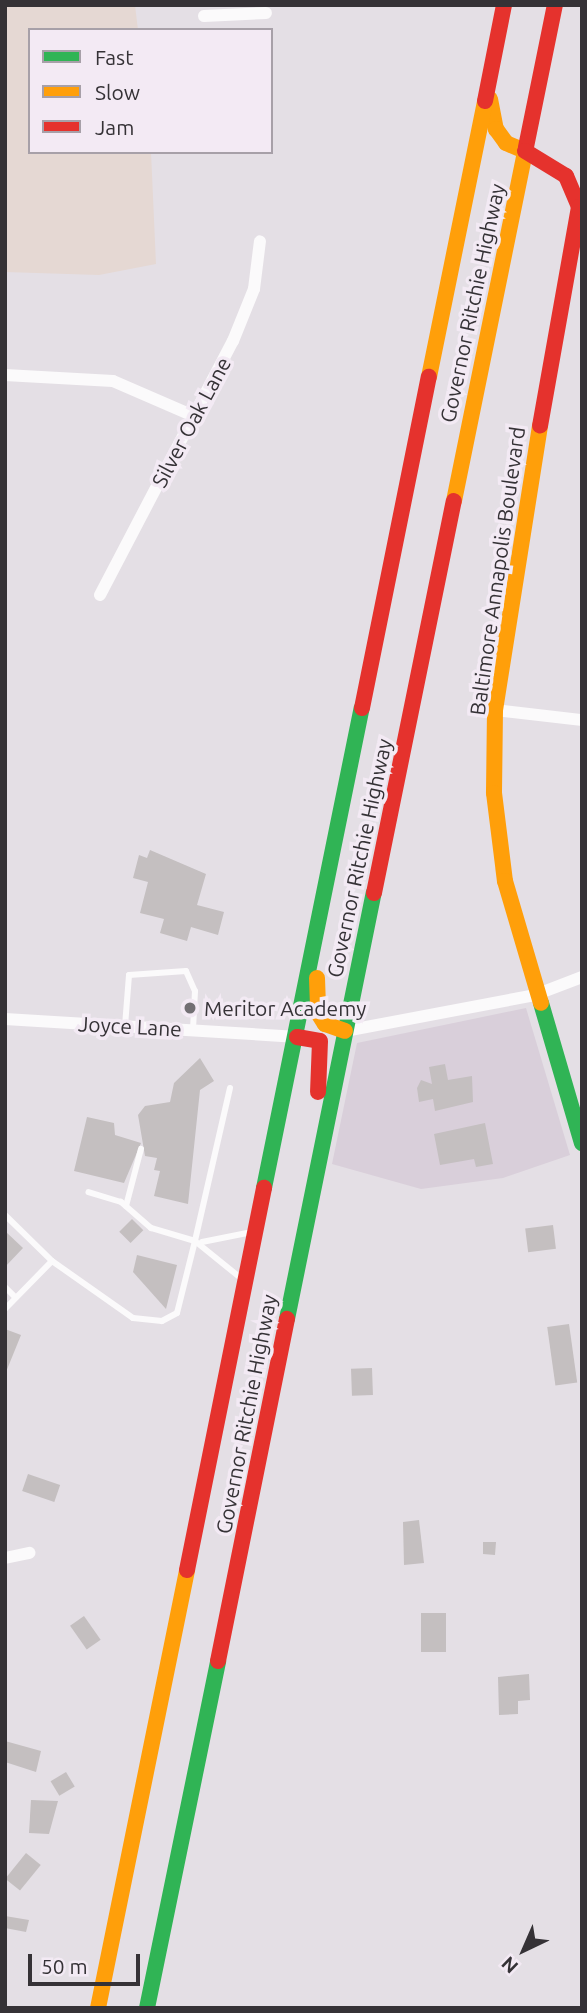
<!DOCTYPE html>
<html>
<head>
<meta charset="utf-8">
<style>
	body { margin:0 }
	#map { position:relative; width:587px; height:2013px; overflow:hidden; background:#e4dfe5; font-family:Ubuntu,sans-serif }
	div>[style] { position:absolute }
	.built>* { inset:0; background:#d9cfda }
	.education>* { inset:0; background:#e5d8d3 }
	.building>* { inset:0; background:#c4bfc0; transform-origin:0 0 }
	.lane>* { height:6px; margin:-3px; padding:0 3px; transform-origin:3px; border-radius:3px; background:#fbfafb }
	.street>* { height:12px; margin:-6px; padding:0 6px; transform-origin:6px; border-radius:6px; background:#fbfafb }
	.fast>* { height:16px; margin:-8px; padding:0 8px; transform-origin:8px; border-radius:8px; background:#30b455 }
	.slow>* { height:16px; margin:-8px; padding:0 8px; transform-origin:8px; border-radius:8px; background:#ff9f0a }
	.jam>* { height:16px; margin:-8px; padding:0 8px; transform-origin:8px; border-radius:8px; background:#e5322d }
	.dots>* { width:19px; height:19px; translate:-50% -50%; box-sizing:border-box; border:4px solid #f3eaf4; border-radius:50% }
	span { translate:-50% -50%; white-space:nowrap; text-align:center; line-height:1.15; -webkit-text-stroke:7px #f3eaf4; paint-order:stroke }
	.street-label { font-size:21px; color:#353236 }
	.poi-label { font-size:21px; color:#353236 }
	.left { translate:0 -50%; text-align:left }
	.frame { position:absolute; inset:0; border:7px solid #353236; pointer-events:none }
	.legend { position:absolute; left:28px; top:28px; width:245px; height:126px; box-sizing:border-box; background:#f3eaf4; border:2px solid #a7a0a8; margin:0; padding:9px 12px; list-style:none; font-size:21px; color:#353236 }
	.legend li { display:flex; align-items:center; gap:14px; height:35px }
	.legend b { width:35px; border:2px solid #a7a0a8 }
	.north { position:absolute; left:489px; top:1915px; width:70px; height:70px; -webkit-text-stroke:5px #f3eaf4; paint-order:stroke; rotate:224deg; font-size:19px; font-weight:700; line-height:28px; text-align:center; color:#353236 }
	.north::after { content:''; display:block; margin:auto; width:24px; height:32px; background:#353236; clip-path:polygon(50% 0,100% 100%,50% 72%,0 100%) }
	.scale { position:absolute; left:28px; top:1954px; width:112px; height:32px; box-sizing:border-box; border:4px solid #353236; border-top:0; padding-left:9px; font-size:21px; line-height:24px; white-space:nowrap; color:#353236; -webkit-text-stroke:5px #f3eaf4; paint-order:stroke }
</style>
</head>
<body>
<div id="map">
	<div class="built">
		<i style="clip-path:polygon(526px 1008px,570px 1155px,503px 1178px,421px 1189px,332px 1164px,357px 1043px)"></i>
	</div>
	<div class="education">
		<i style="clip-path:polygon(5px 5px,135px 5px,138px 30px,30px 30px,30px 152px,151px 152px,156px 264px,99px 275px,5px 272px)"></i>
	</div>
	<div class="building">
		<i style="clip-path:polygon(150px 850px,206px 874px,197px 905px,224px 912px,218px 935px,191px 927px,187px 941px,160px 933px,164px 919px,140px 913px,148px 882px,133px 878px,139px 855px,147px 858px)"></i>
		<i style="clip-path:polygon(200px 1058px,214px 1081px,200px 1090px,188px 1204px,154px 1196px,160px 1171px,154px 1170px,157px 1158px,145px 1156px,138px 1115px,145px 1106px,170px 1102px,174px 1083px)"></i>
		<i style="clip-path:polygon(445px 1064px,448px 1080px,472px 1076px,473px 1102px,435px 1111px,433px 1099px,419px 1102px,417px 1088px,421px 1080px,432px 1084px,429px 1067px)"></i>
		<i style="clip-path:polygon(87px 1117px,114px 1123px,115px 1135px,141px 1143px,124px 1183px,74px 1171px)"></i>
		<i style="clip-path:polygon(485px 1123px,493px 1164px,476px 1167px,474px 1159px,440px 1165px,434px 1134px)"></i>
		<i style="left:132px;top:1219px;width:16px;height:18px;rotate:45deg"></i>
		<i style="left:553px;top:1225px;width:24px;height:28px;rotate:83deg"></i>
		<i style="clip-path:polygon(5px 1231px,23px 1248px,5px 1267px)"></i>
		<i style="clip-path:polygon(137px 1255px,177px 1265px,166px 1309px,133px 1272px)"></i>
		<i style="left:569px;top:1324px;width:59px;height:22px;rotate:82deg"></i>
		<i style="clip-path:polygon(5px 1329px,21px 1335px,6px 1372px,5px 1372px)"></i>
		<i style="left:372px;top:1368px;width:27px;height:21px;rotate:88deg"></i>
		<i style="left:28px;top:1474px;width:34px;height:18px;rotate:19deg"></i>
		<i style="clip-path:polygon(419px 1520px,424px 1563px,404px 1565px,403px 1522px)"></i>
		<i style="clip-path:polygon(483px 1542px,496px 1542px,495px 1555px,483px 1554px)"></i>
		<i style="left:421px;top:1613px;width:25px;height:39px"></i>
		<i style="left:84px;top:1616px;width:29px;height:17px;rotate:55deg"></i>
		<i style="clip-path:polygon(529px 1674px,530px 1700px,518px 1701px,518px 1714px,499px 1715px,498px 1677px)"></i>
		<i style="clip-path:polygon(5px 1741px,41px 1751px,36px 1772px,5px 1762px)"></i>
		<i style="left:66px;top:1772px;width:17px;height:18px;rotate:59deg"></i>
		<i style="clip-path:polygon(31px 1800px,58px 1801px,49px 1834px,29px 1833px)"></i>
		<i style="left:26px;top:1853px;width:19px;height:33px;rotate:39deg"></i>
		<i style="clip-path:polygon(5px 1916px,29px 1920px,26px 1932px,5px 1928px)"></i>
	</div>
	<div class="lane">
		<i style="left:125px;top:1026px;width:51px;rotate:-85.5deg"></i>
		<i style="left:129px;top:975px;width:57px;rotate:-4deg"></i>
		<i style="left:186px;top:971px;width:22px;rotate:66deg"></i>
		<i style="left:195px;top:991px;width:39px;rotate:93deg"></i>
		<i style="left:230px;top:1088px;width:157px;rotate:102.9deg"></i>
		<i style="left:195px;top:1241px;width:60px;rotate:39deg"></i>
		<i style="left:126px;top:1206px;width:59px;rotate:-75.3deg"></i>
		<i style="left:5px;top:1215px;width:66px;rotate:44.4deg"></i>
		<i style="left:202px;top:1242px;width:51px;rotate:-11.3deg"></i>
		<i style="left:5px;top:1287px;width:14px;rotate:45deg"></i>
		<i style="left:5px;top:1309px;width:67px;rotate:-45.6deg"></i>
		<i style="left:52px;top:1261px;width:99px;rotate:35.1deg"></i>
		<i style="left:133px;top:1318px;width:29px;rotate:6deg"></i>
		<i style="left:162px;top:1321px;width:17px;rotate:-28deg"></i>
		<i style="left:177px;top:1313px;width:74px;rotate:-76deg"></i>
		<i style="left:195px;top:1241px;width:46px;rotate:-163.5deg"></i>
		<i style="left:151px;top:1228px;width:40px;rotate:-139deg"></i>
		<i style="left:121px;top:1202px;width:34px;rotate:-163deg"></i>
	</div>
	<div class="street">
		<i style="left:204px;top:16px;width:62px;rotate:-2.8deg"></i>
		<i style="left:5px;top:375px;width:108px;rotate:3.2deg"></i>
		<i style="left:113px;top:381px;width:88px;rotate:23.4deg"></i>
		<i style="left:100px;top:595px;width:287px;rotate:-62.4deg"></i>
		<i style="left:233px;top:341px;width:56px;rotate:-68deg"></i>
		<i style="left:254px;top:289px;width:48px;rotate:-82.9deg"></i>
		<i style="left:495px;top:710px;width:88px;rotate:6.6deg"></i>
		<i style="left:5px;top:1019px;width:293px;rotate:3.5deg"></i>
		<i style="left:345px;top:1031px;width:193px;rotate:-10.7deg"></i>
		<i style="left:535px;top:995px;width:50px;rotate:-21deg"></i>
		<i style="left:5px;top:1558px;width:25px;rotate:-12deg"></i>
	</div>
	<div class="fast">
		<i style="left:541px;top:1003px;width:146px;rotate:73.7deg"></i>
		<i style="left:264px;top:1188px;width:490px;rotate:-78.5deg"></i>
		<i style="left:287px;top:1319px;width:435px;rotate:-78.5deg"></i>
		<i style="left:147px;top:2008px;width:354px;rotate:-78.4deg"></i>
	</div>
	<div class="slow">
		<i style="left:490px;top:99px;width:31px;rotate:79deg"></i>
		<i style="left:496px;top:129px;width:17px;rotate:54deg"></i>
		<i style="left:506px;top:143px;width:21px;rotate:23deg"></i>
		<i style="left:429px;top:377px;width:282px;rotate:-78.5deg"></i>
		<i style="left:540px;top:426px;width:288px;rotate:99deg"></i>
		<i style="left:495px;top:710px;width:83px;rotate:90.7deg"></i>
		<i style="left:494px;top:793px;width:89px;rotate:82.9deg"></i>
		<i style="left:505px;top:881px;width:127px;rotate:73.6deg"></i>
		<i style="left:454px;top:501px;width:361px;rotate:-78.5deg"></i>
		<i style="left:317px;top:978px;width:35px;rotate:88deg"></i>
		<i style="left:318px;top:1013px;width:13px;rotate:58deg"></i>
		<i style="left:325px;top:1024px;width:21px;rotate:19deg"></i>
		<i style="left:98px;top:2008px;width:447px;rotate:-78.5deg"></i>
	</div>
	<div class="jam">
		<i style="left:485px;top:101px;width:98px;rotate:-78.8deg"></i>
		<i style="left:526px;top:147px;width:145px;rotate:-78.5deg"></i>
		<i style="left:525px;top:151px;width:48px;rotate:31.4deg"></i>
		<i style="left:566px;top:176px;width:34px;rotate:67deg"></i>
		<i style="left:579px;top:207px;width:222px;rotate:100.1deg"></i>
		<i style="left:362px;top:708px;width:338px;rotate:-78.6deg"></i>
		<i style="left:374px;top:893px;width:400px;rotate:-78.5deg"></i>
		<i style="left:297px;top:1037px;width:23px;rotate:10deg"></i>
		<i style="left:320px;top:1041px;width:51px;rotate:92.2deg"></i>
		<i style="left:187px;top:1570px;width:390px;rotate:-78.6deg"></i>
		<i style="left:218px;top:1661px;width:349px;rotate:-78.6deg"></i>
	</div>
	<div class="dots">
		<i style="left:190px;top:1008px;background:#726f73"></i>
	</div>
	<div class="street-label">
		<span style="left:472px;top:303px;rotate:-78deg">Governor Ritchie Highway</span>
		<span style="left:191px;top:422px;rotate:-62deg">Silver Oak Lane</span>
		<span style="left:497px;top:571px;rotate:-82deg">Baltimore Annapolis Boulevard</span>
		<span style="left:359px;top:858px;rotate:-78deg">Governor Ritchie Highway</span>
		<span style="left:130px;top:1026px;rotate:3deg">Joyce Lane</span>
		<span style="left:246px;top:1414px;rotate:-79deg">Governor Ritchie Highway</span>
	</div>
	<div class="poi-label">
		<span class="left" style="left:204px;top:1008px">Meritor Academy</span>
	</div>
	<div class="frame"></div>
	<ul class="legend">
	<li><b style="height:9px;background:#30b455"></b>Fast</li>
	<li><b style="height:9px;background:#ff9f0a"></b>Slow</li>
	<li><b style="height:9px;background:#e5322d"></b>Jam</li>
	</ul>
	<div class="north">N</div>
	<div class="scale">50 m</div>
</div>
</body>
</html>
